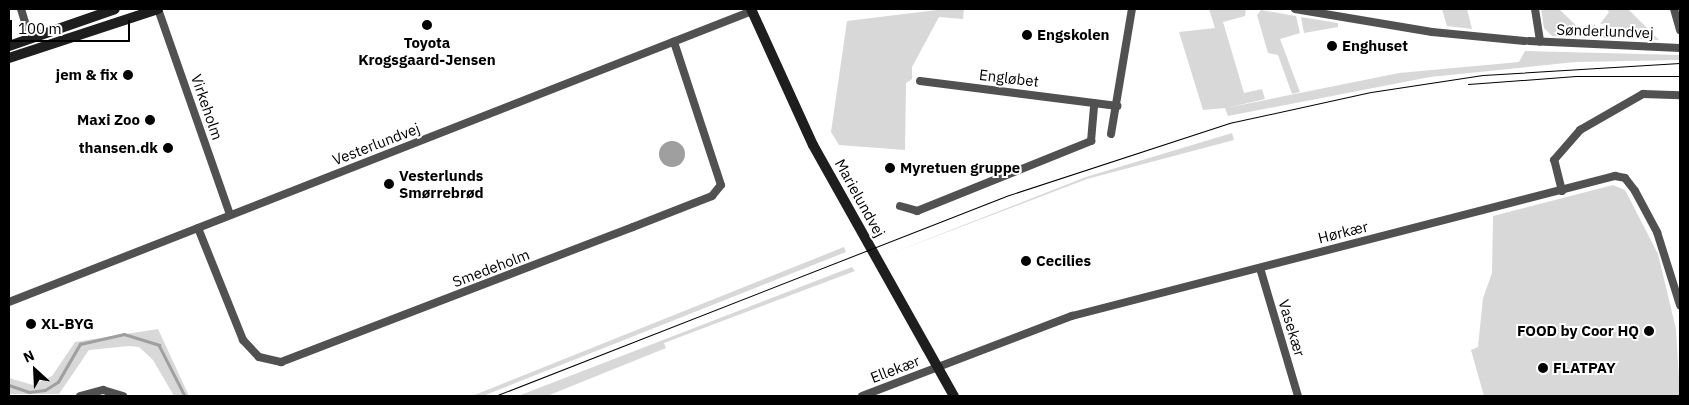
<!DOCTYPE html>
<html>
<head>
<meta charset="utf-8">
<style>
	body { margin:0 }
	#map { position:relative; width:1689px; height:405px; overflow:hidden; background:#fff; font-family:"IBM Plex Sans",sans-serif }
	div>[style] { position:absolute }
	.green>* { inset:0; background:#d8d8d8 }
	.water>* { inset:0; background:#9f9f9f }
	.round { border-radius:50% }
	.stream>* { height:2.5px; margin:-1.25px; padding:0 1.25px; transform-origin:1.25px; border-radius:1.25px; background:#9f9f9f }
	.street>* { height:8px; margin:-4px; padding:0 4px; transform-origin:4px; border-radius:4px; background:#515151 }
	.secondary>* { height:10px; margin:-5px; padding:0 5px; transform-origin:5px; border-radius:5px; background:#1e1e1e }
	.tram>* { height:1px; margin:-0.5px; padding:0 0.5px; transform-origin:0.5px; border-radius:0.5px; background:#000 }
	.dots>* { width:14px; height:14px; translate:-50% -50%; box-sizing:border-box; border:2px solid #fff; border-radius:50% }
	span { translate:-50% -50%; white-space:nowrap; text-align:center; line-height:1.15; -webkit-text-stroke:4px #fff; paint-order:stroke }
	.street-label { font-size:15px; color:#000 }
	.poi-label { font-size:15px; color:#000; font-weight:700 }
	.left { translate:0 -50%; text-align:left }
	.right { translate:-100% -50%; text-align:right }
	.frame { position:absolute; inset:0; border:10px solid #000; pointer-events:none }
	.north { position:absolute; left:10px; top:345px; width:50px; height:50px; -webkit-text-stroke:4px #fff; paint-order:stroke; rotate:335deg; font-size:14px; font-weight:700; line-height:20px; text-align:center; color:#000 }
	.north::after { content:''; display:block; margin:auto; width:18px; height:22px; background:#000; clip-path:polygon(50% 0,100% 100%,50% 72%,0 100%) }
	.scale { position:absolute; left:10px; top:20px; width:120px; height:22px; box-sizing:border-box; border:2px solid #000; border-top:0; padding-left:6px; font-size:15px; line-height:18px; white-space:nowrap; color:#000; -webkit-text-stroke:4px #fff; paint-order:stroke }
</style>
</head>
<body>
<div id="map">
	<div class="green">
		<i style="clip-path:polygon(945px 9px,964px 9px,963px 19px,939px 17px,912px 67px,912px 79px,906px 83px,905px 150px,839px 145px,831px 132px,847px 21px)"></i>
		<i style="clip-path:polygon(1209px 9px,1246px 9px,1245px 16px,1223px 22px,1244px 93px,1262px 89px,1265px 99px,1226px 108px,1399px 73px,1519px 62px,1525px 51px,1680px 55px,1680px 60px,1576px 62px,1430px 77px,1228px 116px,1225px 108px,1203px 110px,1179px 32px,1215px 28px)"></i>
		<i style="clip-path:polygon(1442px 9px,1467px 9px,1472px 29px,1447px 26px)"></i>
		<i style="clip-path:polygon(1541px 9px,1559px 9px,1585px 34px,1595px 24px,1597px 38px,1552px 36px,1544px 28px)"></i>
		<i style="clip-path:polygon(1606px 9px,1628px 9px,1659px 40px,1601px 38px,1602px 30px,1610px 30px,1609px 23px,1600px 24px,1609px 12px)"></i>
		<i style="clip-path:polygon(1261px 10px,1296px 16px,1300px 33px,1280px 39px,1300px 92px,1292px 94px,1278px 55px,1268px 53px,1257px 15px)"></i>
		<i style="clip-path:polygon(1301px 17px,1338px 23px,1338px 27px,1304px 33px)"></i>
		<i style="clip-path:polygon(1232px 133px,1234px 140px,1087px 179px,892px 253px,1086px 177px)"></i>
		<i style="clip-path:polygon(1613px 185px,1625px 190px,1658px 254px,1676px 329px,1680px 396px,1484px 396px,1471px 350px,1478px 347px,1483px 298px,1492px 273px,1493px 216px)"></i>
		<i style="clip-path:polygon(844px 247px,846px 252px,483px 396px,472px 396px)"></i>
		<i style="clip-path:polygon(852px 267px,855px 271px,664px 343px,666px 348px,547px 396px,518px 396px)"></i>
		<i style="clip-path:polygon(158px 329px,189px 396px,174px 396px,153px 360px,139px 347px,129px 346px,89px 350px,59px 394px,9px 394px,9px 378px,33px 385px,52px 376px,75px 342px)"></i>
	</div>
	<div class="water">
		<i class="round" style="left:659px;top:141px;width:26px;height:26px"></i>
	</div>
	<div class="stream">
		<i style="left:9px;top:385px;width:21px;rotate:19deg"></i>
		<i style="left:29px;top:392px;width:16px;rotate:-7deg"></i>
		<i style="left:45px;top:390px;width:15px;rotate:-32deg"></i>
		<i style="left:58px;top:382px;width:44px;rotate:-59.9deg"></i>
		<i style="left:80px;top:344px;width:45px;rotate:-12.8deg"></i>
		<i style="left:124px;top:334px;width:37px;rotate:17deg"></i>
		<i style="left:159px;top:345px;width:57px;rotate:63deg"></i>
	</div>
	<div class="street">
		<i style="left:21px;top:9px;width:31px;rotate:73deg"></i>
		<i style="left:158px;top:9px;width:218px;rotate:70.7deg"></i>
		<i style="left:1295px;top:9px;width:139px;rotate:9.5deg"></i>
		<i style="left:1432px;top:32px;width:93px;rotate:5.5deg"></i>
		<i style="left:1535px;top:9px;width:33px;rotate:81deg"></i>
		<i style="left:1674px;top:9px;width:22px;rotate:74deg"></i>
		<i style="left:1529px;top:41px;width:151px;rotate:2.7deg"></i>
		<i style="left:920px;top:81px;width:199px;rotate:7.2deg"></i>
		<i style="left:1111px;top:134px;width:127px;rotate:-80.5deg"></i>
		<i style="left:1562px;top:191px;width:32px;rotate:-104deg"></i>
		<i style="left:1554px;top:160px;width:40px;rotate:-49deg"></i>
		<i style="left:1580px;top:130px;width:73px;rotate:-29.7deg"></i>
		<i style="left:1643px;top:94px;width:37px;rotate:2deg"></i>
		<i style="left:900px;top:206px;width:18px;rotate:16deg"></i>
		<i style="left:917px;top:211px;width:188px;rotate:-21.9deg"></i>
		<i style="left:1091px;top:141px;width:38px;rotate:-85deg"></i>
		<i style="left:198px;top:228px;width:121px;rotate:68.1deg"></i>
		<i style="left:243px;top:340px;width:23px;rotate:47deg"></i>
		<i style="left:259px;top:357px;width:23px;rotate:13deg"></i>
		<i style="left:281px;top:362px;width:377px;rotate:-21deg"></i>
		<i style="left:633px;top:227px;width:85px;rotate:-21.4deg"></i>
		<i style="left:712px;top:196px;width:14px;rotate:-51deg"></i>
		<i style="left:721px;top:185px;width:151px;rotate:-108.2deg"></i>
		<i style="left:1260px;top:268px;width:134px;rotate:73.5deg"></i>
		<i style="left:9px;top:302px;width:798px;rotate:-21.39deg"></i>
		<i style="left:80px;top:396px;width:24px;rotate:-15deg"></i>
		<i style="left:103px;top:390px;width:21px;rotate:17deg"></i>
		<i style="left:862px;top:396px;width:225px;rotate:-20.9deg"></i>
		<i style="left:1072px;top:316px;width:561px;rotate:-14.46deg"></i>
		<i style="left:1615px;top:176px;width:10px;rotate:11deg"></i>
		<i style="left:1625px;top:178px;width:16px;rotate:52deg"></i>
		<i style="left:1635px;top:191px;width:47px;rotate:61.8deg"></i>
		<i style="left:1657px;top:232px;width:77px;rotate:72.5deg"></i>
	</div>
	<div class="secondary">
		<i style="left:751px;top:9px;width:149px;rotate:65.5deg"></i>
		<i style="left:813px;top:145px;width:288px;rotate:60.7deg"></i>
		<i style="left:9px;top:46px;width:112px;rotate:-19.2deg"></i>
		<i style="left:9px;top:58px;width:157px;rotate:-18.2deg"></i>
	</div>
	<div class="tram">
		<i style="left:1468px;top:84px;width:108px;rotate:-4.2deg"></i>
		<i style="left:1576px;top:76px;width:104px"></i>
		<i style="left:495px;top:396px;width:549px;rotate:-21.37deg"></i>
		<i style="left:1006px;top:196px;width:235px;rotate:-18.1deg"></i>
		<i style="left:1229px;top:123px;width:145px;rotate:-12.3deg"></i>
		<i style="left:1371px;top:92px;width:113px;rotate:-8.6deg"></i>
		<i style="left:1483px;top:75px;width:197px;rotate:-3.5deg"></i>
	</div>
	<div class="dots">
		<i style="left:427px;top:25px;background:#000"></i>
		<i style="left:1027px;top:35px;background:#000"></i>
		<i style="left:1332px;top:46px;background:#000"></i>
		<i style="left:128px;top:75px;background:#000"></i>
		<i style="left:150px;top:120px;background:#000"></i>
		<i style="left:168px;top:148px;background:#000"></i>
		<i style="left:890px;top:168px;background:#000"></i>
		<i style="left:389px;top:184px;background:#000"></i>
		<i style="left:1026px;top:261px;background:#000"></i>
		<i style="left:31px;top:324px;background:#000"></i>
		<i style="left:1649px;top:331px;background:#000"></i>
		<i style="left:1543px;top:368px;background:#000"></i>
	</div>
	<div class="street-label">
		<span style="left:1605px;top:31px;rotate:2deg">Sønderlundvej</span>
		<span style="left:1009px;top:78px;rotate:7deg">Engløbet</span>
		<span style="left:207px;top:107px;rotate:71deg">Virkeholm</span>
		<span style="left:376px;top:144px;rotate:-21deg">Vesterlundvej</span>
		<span style="left:860px;top:198px;rotate:61deg">Marielundvej</span>
		<span style="left:1343px;top:232px;rotate:-14deg">Hørkær</span>
		<span style="left:491px;top:268px;rotate:-21deg">Smedeholm</span>
		<span style="left:1292px;top:328px;rotate:73deg">Vasekær</span>
		<span style="left:895px;top:369px;rotate:-21deg">Ellekær</span>
	</div>
	<div class="poi-label">
		<span class="left" style="left:1037px;top:35px">Engskolen</span>
		<span style="left:427px;top:51px">Toyota<br>Krogsgaard-Jensen</span>
		<span class="left" style="left:1342px;top:46px">Enghuset</span>
		<span class="right" style="left:118px;top:75px">jem &amp; fix</span>
		<span class="right" style="left:140px;top:120px">Maxi Zoo</span>
		<span class="right" style="left:158px;top:148px">thansen.dk</span>
		<span class="left" style="left:900px;top:168px">Myretuen gruppe</span>
		<span class="left" style="left:399px;top:184px">Vesterlunds<br>Smørrebrød</span>
		<span class="left" style="left:1036px;top:261px">Cecilies</span>
		<span class="left" style="left:41px;top:324px">XL-BYG</span>
		<span class="right" style="left:1639px;top:331px">FOOD by Coor HQ</span>
		<span class="left" style="left:1553px;top:368px">FLATPAY</span>
	</div>
	<div class="frame"></div>
	<div class="north">N</div>
	<div class="scale">100 m</div>
</div>
</body>
</html>
